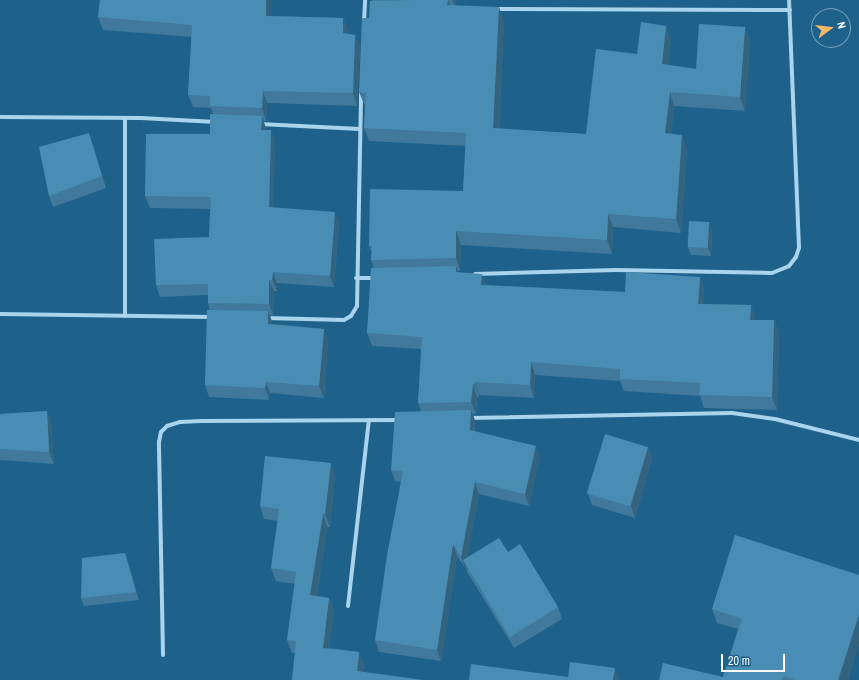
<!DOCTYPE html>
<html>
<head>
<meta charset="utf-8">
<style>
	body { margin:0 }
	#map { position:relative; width:859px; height:680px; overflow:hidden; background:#1e618b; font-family:"Archivo Narrow",sans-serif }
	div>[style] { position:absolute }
	.street>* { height:4px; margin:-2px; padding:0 2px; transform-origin:2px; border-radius:2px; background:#a9d4ec }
	.wall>* { inset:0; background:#40799b }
	.shaded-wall>* { inset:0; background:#34637e }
	.building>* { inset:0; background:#4a8db4; transform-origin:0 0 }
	span { translate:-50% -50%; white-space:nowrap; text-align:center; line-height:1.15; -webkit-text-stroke:4px #1e618b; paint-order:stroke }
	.north { position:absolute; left:811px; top:8px; width:40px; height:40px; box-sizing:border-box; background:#1e618b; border:1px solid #78a0b9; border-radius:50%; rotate:75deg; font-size:11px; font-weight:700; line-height:16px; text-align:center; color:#fff }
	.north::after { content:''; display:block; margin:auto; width:14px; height:18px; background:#fbb668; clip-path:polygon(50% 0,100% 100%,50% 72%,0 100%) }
	.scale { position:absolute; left:721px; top:654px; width:64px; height:18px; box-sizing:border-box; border:2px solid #fff; border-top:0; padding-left:5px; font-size:12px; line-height:14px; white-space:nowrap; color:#fff; -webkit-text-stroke:3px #1e618b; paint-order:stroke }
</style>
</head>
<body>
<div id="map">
	<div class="street">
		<i style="left:495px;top:9px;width:295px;rotate:0.2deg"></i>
		<i style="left:364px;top:22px;width:22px;rotate:-87deg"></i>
		<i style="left:0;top:117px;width:141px;rotate:0.4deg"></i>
		<i style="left:141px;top:118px;width:75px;rotate:3.1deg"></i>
		<i style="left:260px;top:124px;width:100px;rotate:2.9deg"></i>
		<i style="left:475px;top:274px;width:141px;rotate:-1.6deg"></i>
		<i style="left:616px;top:270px;width:156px;rotate:1.1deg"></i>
		<i style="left:772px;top:273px;width:18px;rotate:-22deg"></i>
		<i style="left:789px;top:266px;width:11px;rotate:-52deg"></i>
		<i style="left:796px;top:257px;width:9px;rotate:-72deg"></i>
		<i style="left:799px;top:248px;width:248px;rotate:-92.3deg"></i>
		<i style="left:356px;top:278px;width:20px"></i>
		<i style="left:0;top:314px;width:212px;rotate:0.8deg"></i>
		<i style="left:125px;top:316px;width:198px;rotate:-90deg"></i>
		<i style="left:266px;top:318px;width:78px;rotate:1.5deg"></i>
		<i style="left:344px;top:320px;width:8px;rotate:-30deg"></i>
		<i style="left:351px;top:316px;width:12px;rotate:-59deg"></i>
		<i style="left:357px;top:306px;width:214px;rotate:-88.9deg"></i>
		<i style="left:470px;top:418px;width:262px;rotate:-1.1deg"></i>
		<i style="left:732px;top:413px;width:43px;rotate:7.9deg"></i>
		<i style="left:775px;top:419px;width:87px;rotate:14deg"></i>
		<i style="left:348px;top:606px;width:187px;rotate:-83.6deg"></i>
		<i style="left:163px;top:655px;width:213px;rotate:-91.1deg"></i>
		<i style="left:159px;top:442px;width:10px;rotate:-79deg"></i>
		<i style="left:161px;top:432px;width:8px;rotate:-45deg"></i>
		<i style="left:167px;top:426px;width:14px;rotate:-17deg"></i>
		<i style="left:180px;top:422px;width:21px;rotate:-3deg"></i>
		<i style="left:201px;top:421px;width:199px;rotate:-0.3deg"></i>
	</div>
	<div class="wall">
		<i style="clip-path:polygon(100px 0,271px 0,270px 16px,343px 18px,348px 31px,348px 34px,355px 35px,360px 47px,357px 106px,267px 103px,266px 121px,263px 121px,266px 128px,266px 130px,271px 130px,275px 142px,273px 208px,339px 223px,334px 287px,277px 283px,277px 291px,274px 291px,273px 315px,270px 315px,272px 322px,272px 324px,324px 329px,328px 340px,324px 398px,270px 393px,269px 400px,209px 397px,205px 385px,210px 310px,208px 303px,208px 295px,160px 297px,156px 285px,209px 237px,210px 209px,150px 208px,145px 196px,210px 134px,213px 114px,211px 108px,193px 107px,188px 95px,192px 37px,103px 30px,98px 17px)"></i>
		<i style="clip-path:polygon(372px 0,456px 0,455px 5px,504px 21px,499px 129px,586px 134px,637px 54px,666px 26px,671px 39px,668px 65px,696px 69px,745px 27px,750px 41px,745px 111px,674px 106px,671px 134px,687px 148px,681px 233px,613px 227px,612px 254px,461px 245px,460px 271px,458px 271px,458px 273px,486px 285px,625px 292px,700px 277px,704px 289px,703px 304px,751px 305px,755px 318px,755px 320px,774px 320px,779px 333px,777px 410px,704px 408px,700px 396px,624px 391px,620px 381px,535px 375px,534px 398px,479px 395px,479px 397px,477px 397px,476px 414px,473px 414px,475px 421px,475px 431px,540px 457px,529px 506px,479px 494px,467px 558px,508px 552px,558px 607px,562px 619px,514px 648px,467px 572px,466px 567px,465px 568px,457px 556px,441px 661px,379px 652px,375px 640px,401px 482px,395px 481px,391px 470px,421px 411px,418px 403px,421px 349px,372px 346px,367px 333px,374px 268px,371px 260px,372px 253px,369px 246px,463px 191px,466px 146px,369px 141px,364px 128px,365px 106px,359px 92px,369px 18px)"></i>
		<i style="clip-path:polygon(93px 145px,106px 188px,53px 207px,49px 196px)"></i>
		<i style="clip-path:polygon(709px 222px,712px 230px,711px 256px,691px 255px,688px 247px)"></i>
		<i style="clip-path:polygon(47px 411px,51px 422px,54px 464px,0 460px,0 414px)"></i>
		<i style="clip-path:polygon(648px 447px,652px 458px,635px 518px,592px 505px,588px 494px)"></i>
		<i style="clip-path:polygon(335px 476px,330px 527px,327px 527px,317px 596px,329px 598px,334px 611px,329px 648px,359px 652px,364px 665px,363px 672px,292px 680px,295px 653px,292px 653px,287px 640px,295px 584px,276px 581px,271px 568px,278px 521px,264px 519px,260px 506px)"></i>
		<i style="clip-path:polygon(125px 553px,128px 561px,139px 600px,84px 606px,81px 598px)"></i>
		<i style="clip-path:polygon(712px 609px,859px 644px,848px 680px,659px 680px,723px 677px,738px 629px,717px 623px)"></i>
	</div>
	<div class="shaded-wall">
		<i style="clip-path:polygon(266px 0,271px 0,270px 28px,266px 16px)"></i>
		<i style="clip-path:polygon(448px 0,453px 13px,447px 5px)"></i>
		<i style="clip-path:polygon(452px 0,456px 0,455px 6px)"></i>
		<i style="clip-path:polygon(499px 7px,504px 21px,498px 142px,493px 128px)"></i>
		<i style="clip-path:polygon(343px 18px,348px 31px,347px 46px,343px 33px)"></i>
		<i style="clip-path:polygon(666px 26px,671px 39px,667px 77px,662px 64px)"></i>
		<i style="clip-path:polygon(745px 27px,750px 41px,745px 111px,740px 97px)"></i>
		<i style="clip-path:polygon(355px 35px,360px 47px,357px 106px,353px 93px)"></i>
		<i style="clip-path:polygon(263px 91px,267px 103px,266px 121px,262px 108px)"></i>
		<i style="clip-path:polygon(670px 92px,674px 106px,670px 147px,665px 133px)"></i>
		<i style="clip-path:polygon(262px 116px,266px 128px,265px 142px,261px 130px)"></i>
		<i style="clip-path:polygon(271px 130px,275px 142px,273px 219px,269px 207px)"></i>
		<i style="clip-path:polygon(89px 133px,93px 145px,106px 188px,102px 176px)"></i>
		<i style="clip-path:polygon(682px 135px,687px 148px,681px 233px,676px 219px)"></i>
		<i style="clip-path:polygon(335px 212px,339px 223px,334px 287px,330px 276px)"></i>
		<i style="clip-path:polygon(608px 214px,613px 227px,612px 254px,607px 240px)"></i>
		<i style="clip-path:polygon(709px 222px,712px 230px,711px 256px,708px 248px)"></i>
		<i style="clip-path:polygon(456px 231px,461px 245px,460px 271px,456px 258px)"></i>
		<i style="clip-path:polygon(456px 266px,460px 278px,456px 272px)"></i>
		<i style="clip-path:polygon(273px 272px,277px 283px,277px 291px,272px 280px)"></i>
		<i style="clip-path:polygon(482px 274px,487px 287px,481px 285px)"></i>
		<i style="clip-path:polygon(700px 277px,704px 289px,703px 317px,698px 304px)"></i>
		<i style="clip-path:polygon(269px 280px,274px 291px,273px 315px,269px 304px)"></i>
		<i style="clip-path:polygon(751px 305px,755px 318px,755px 333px,750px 320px)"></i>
		<i style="clip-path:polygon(268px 311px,272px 322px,272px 335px,268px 324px)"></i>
		<i style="clip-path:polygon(774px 320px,779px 333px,777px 410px,772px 397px)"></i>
		<i style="clip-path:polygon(324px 329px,328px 340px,324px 398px,319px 386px)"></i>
		<i style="clip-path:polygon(531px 362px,535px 375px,534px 398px,530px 385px)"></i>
		<i style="clip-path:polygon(266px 382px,270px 393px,269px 400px,265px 388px)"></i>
		<i style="clip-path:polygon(475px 382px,479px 395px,479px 397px,475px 384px)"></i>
		<i style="clip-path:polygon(473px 384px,477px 397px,476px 414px,471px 402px)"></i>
		<i style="clip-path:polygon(471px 410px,475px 421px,474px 441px,470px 430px)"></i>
		<i style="clip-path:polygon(47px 411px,51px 422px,54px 464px,49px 452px)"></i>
		<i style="clip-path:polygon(536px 446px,540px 457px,529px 506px,525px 494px)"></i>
		<i style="clip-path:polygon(648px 447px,652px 458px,635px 518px,631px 506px)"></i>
		<i style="clip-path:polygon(331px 463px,335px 476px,330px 527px,325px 514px)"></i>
		<i style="clip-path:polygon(475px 482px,479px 494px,466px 565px,463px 560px,466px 567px,465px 568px,461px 557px)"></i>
		<i style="clip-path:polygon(323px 514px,327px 527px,315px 608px,310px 595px)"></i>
		<i style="clip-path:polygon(453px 544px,457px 556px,441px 661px,437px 650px)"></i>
		<i style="clip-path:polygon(125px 553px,128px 561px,139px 600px,136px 592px)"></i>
		<i style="clip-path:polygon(329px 598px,334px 611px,327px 661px,323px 648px)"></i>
		<i style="clip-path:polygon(859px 615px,859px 644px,848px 680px,838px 680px)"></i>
		<i style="clip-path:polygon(359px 652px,364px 665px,362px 680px,357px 671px)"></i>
		<i style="clip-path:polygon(615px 668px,619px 680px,613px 680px)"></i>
	</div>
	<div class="building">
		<i style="clip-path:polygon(100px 0,266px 0,266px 16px,343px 18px,343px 33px,355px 35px,353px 93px,263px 91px,262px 108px,210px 106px,210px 96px,188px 95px,192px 25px,98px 17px)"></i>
		<i style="clip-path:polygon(418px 0,448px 0,447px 5px,499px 7px,493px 128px,586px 134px,596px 49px,637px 54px,641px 22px,666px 26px,662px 64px,696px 69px,699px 24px,745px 27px,740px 97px,670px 92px,665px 133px,682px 135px,676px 219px,608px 214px,607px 240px,456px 231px,456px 258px,371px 260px,372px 246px,369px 246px,370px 189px,463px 191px,466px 133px,364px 128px,366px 93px,359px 92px,362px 18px,369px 18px,370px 1px)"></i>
		<i style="clip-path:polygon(210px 114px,262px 116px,261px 130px,271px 130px,269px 207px,335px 212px,330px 276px,273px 272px,272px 280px,269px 280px,269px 304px,208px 303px,208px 284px,156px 285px,154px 239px,209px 237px,211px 197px,145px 196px,146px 134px,210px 134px)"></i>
		<i style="clip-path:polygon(89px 133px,102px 176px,49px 196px,39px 147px)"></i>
		<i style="left:689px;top:221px;width:20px;height:26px;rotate:3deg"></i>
		<i style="clip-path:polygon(456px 266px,456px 272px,482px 274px,481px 285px,625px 292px,626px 272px,700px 277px,698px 304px,751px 305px,750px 320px,774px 320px,772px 397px,699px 395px,700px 383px,620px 379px,620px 369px,531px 362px,530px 385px,475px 382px,475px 384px,473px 384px,471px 402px,418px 403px,422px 337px,367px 333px,371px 268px)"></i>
		<i style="clip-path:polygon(207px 310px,268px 311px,268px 324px,324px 329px,319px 386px,266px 382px,265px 388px,205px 385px)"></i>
		<i style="clip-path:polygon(471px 410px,470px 430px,536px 446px,525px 494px,475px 482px,461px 557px,453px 544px,437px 650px,375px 640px,387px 555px,403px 471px,391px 470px,395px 412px)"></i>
		<i style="clip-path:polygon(47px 411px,49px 452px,0 449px,0 414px)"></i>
		<i style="left:605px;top:434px;width:45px;height:62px;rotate:17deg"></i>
		<i style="clip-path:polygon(265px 456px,331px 463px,325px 514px,323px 514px,310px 595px,329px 598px,323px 648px,359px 652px,357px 671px,424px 680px,292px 680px,296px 641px,287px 640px,296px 572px,271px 568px,279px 509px,260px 506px)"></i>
		<i style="clip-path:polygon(735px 535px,859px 575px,859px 615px,838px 680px,795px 680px,784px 676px,782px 680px,659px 680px,663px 663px,723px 677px,742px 619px,712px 609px)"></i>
		<i style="clip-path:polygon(499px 538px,508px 552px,520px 544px,558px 607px,510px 637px,463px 560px)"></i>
		<i style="clip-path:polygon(125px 553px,136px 592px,81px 598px,82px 558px)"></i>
		<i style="clip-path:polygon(570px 662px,615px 668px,613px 680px,469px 680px,471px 664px,568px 677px)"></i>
	</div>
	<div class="north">N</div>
	<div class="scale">20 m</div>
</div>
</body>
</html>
